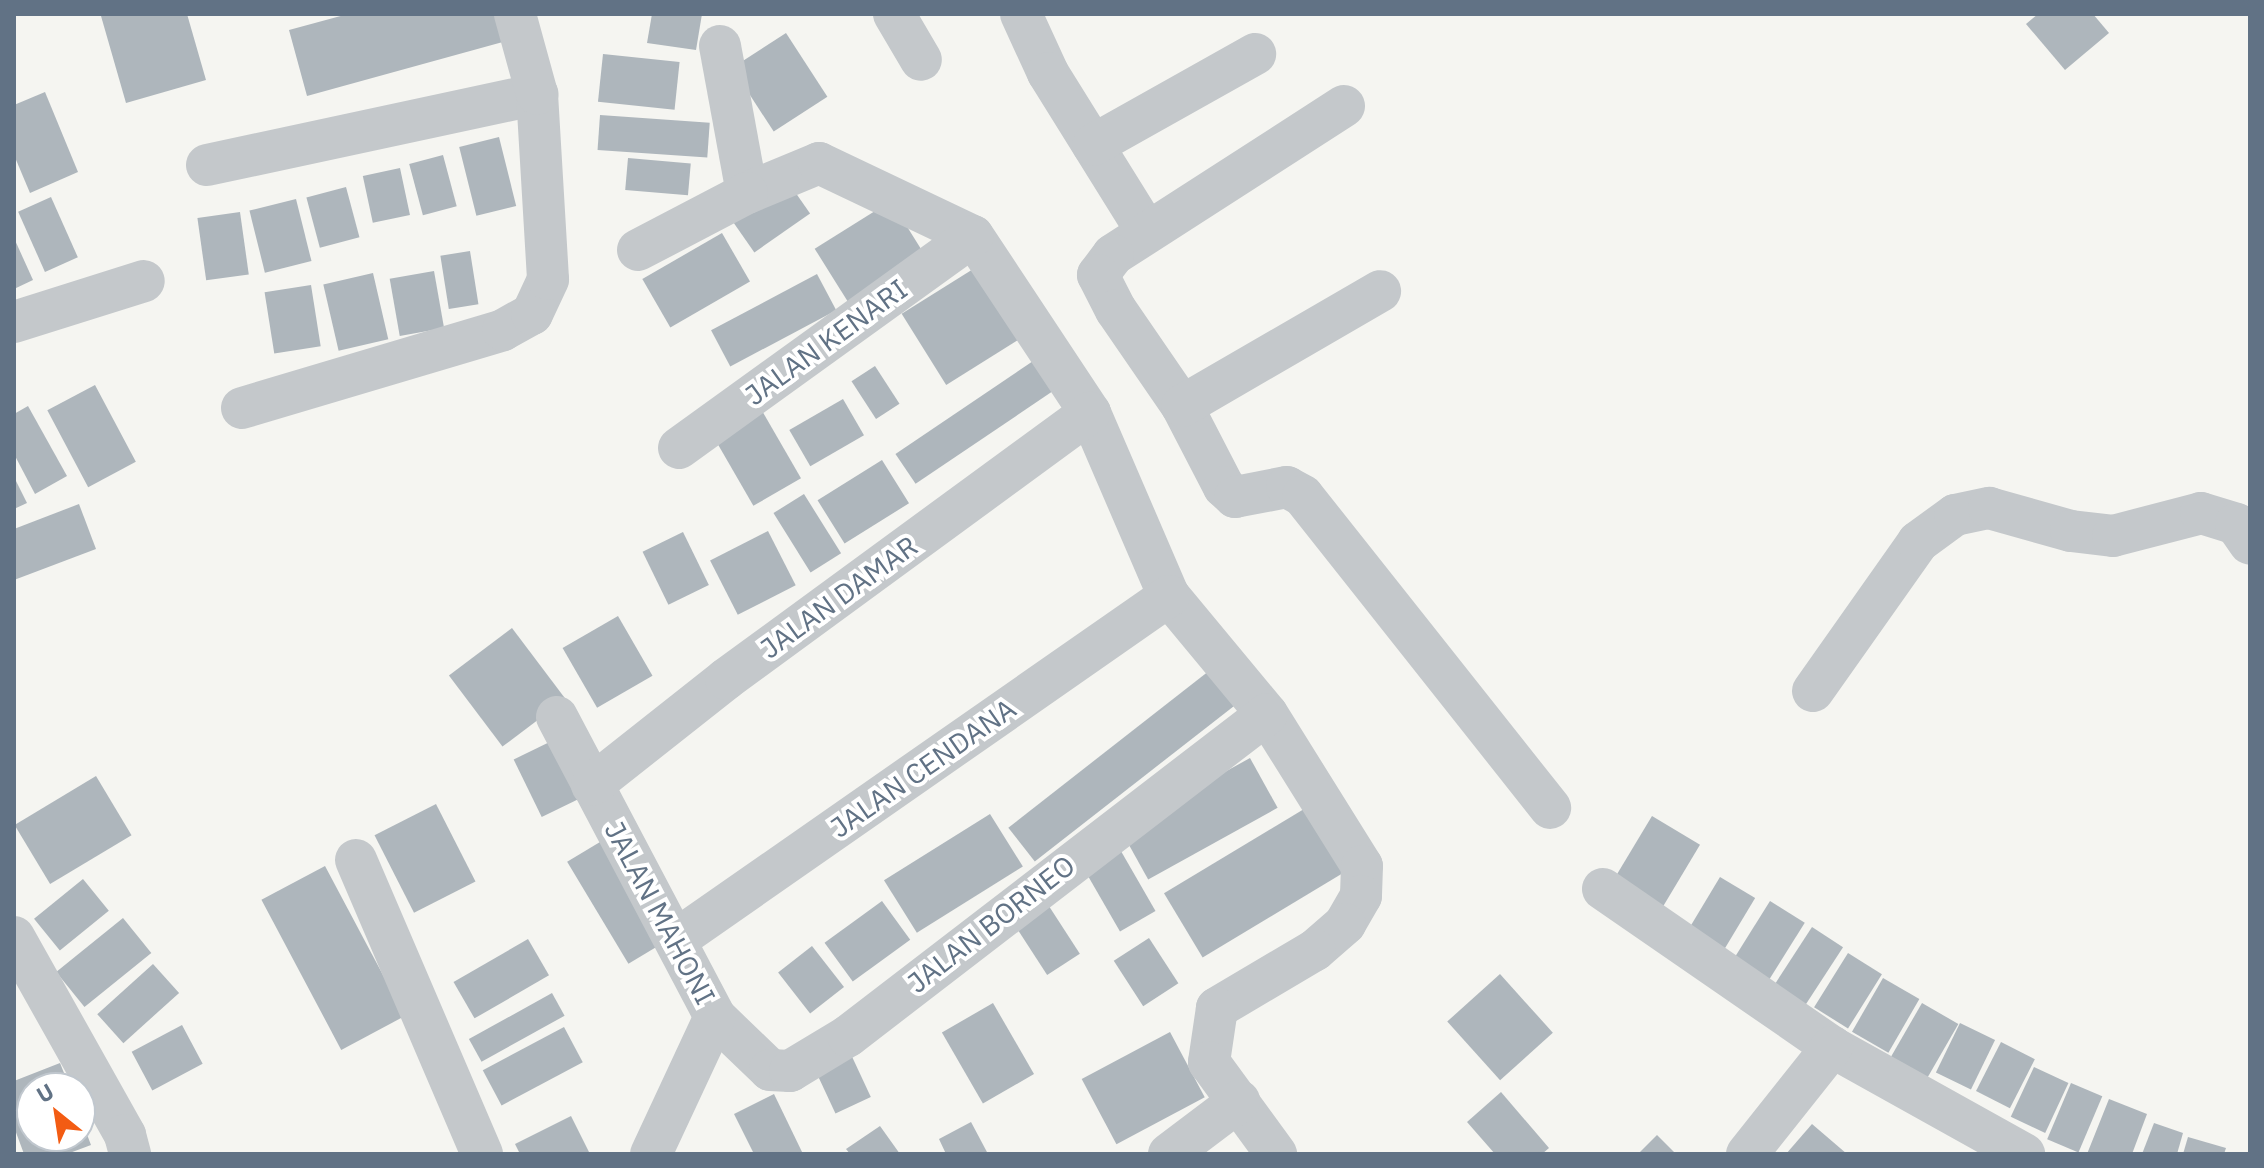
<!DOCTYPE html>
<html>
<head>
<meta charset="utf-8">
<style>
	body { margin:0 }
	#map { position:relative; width:2264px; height:1168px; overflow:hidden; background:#f5f5f1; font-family:"IBM Plex Sans",sans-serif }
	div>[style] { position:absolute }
	.building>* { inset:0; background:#aeb6bc; transform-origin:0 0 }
	.minor>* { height:42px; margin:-21px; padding:0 21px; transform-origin:21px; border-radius:21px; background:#c4c8cb }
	span { translate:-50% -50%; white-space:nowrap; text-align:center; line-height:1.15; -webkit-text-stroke:8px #fff; paint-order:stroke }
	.street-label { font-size:28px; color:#617285 }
	.frame { position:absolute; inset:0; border:16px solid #617285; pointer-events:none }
	.north { position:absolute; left:16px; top:1072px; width:80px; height:80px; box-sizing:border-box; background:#fff; border:2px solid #c0c7ce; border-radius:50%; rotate:330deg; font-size:22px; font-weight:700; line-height:32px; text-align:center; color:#617285 }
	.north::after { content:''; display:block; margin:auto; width:28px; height:36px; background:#f35c13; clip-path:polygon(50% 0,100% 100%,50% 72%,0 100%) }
</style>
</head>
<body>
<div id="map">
	<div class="building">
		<i style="clip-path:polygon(110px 14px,187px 14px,206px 80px,126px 103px,101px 16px)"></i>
		<i style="clip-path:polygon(348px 14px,503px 14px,510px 40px,307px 96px,289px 30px)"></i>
		<i style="clip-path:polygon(652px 14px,702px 14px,696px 50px,647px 43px)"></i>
		<i style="clip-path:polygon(2038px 14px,2093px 14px,2109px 33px,2065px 70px,2026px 24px)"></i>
		<i style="left:786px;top:33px;width:76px;height:64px;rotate:57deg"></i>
		<i style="left:603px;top:54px;width:77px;height:48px;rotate:6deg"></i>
		<i style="clip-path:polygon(45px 92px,78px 172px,30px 193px,14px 155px,14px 105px)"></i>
		<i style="left:600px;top:115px;width:110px;height:35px;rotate:4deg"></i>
		<i style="left:499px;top:137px;width:71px;height:41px;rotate:76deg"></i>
		<i style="left:443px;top:155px;width:53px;height:35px;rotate:75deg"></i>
		<i style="left:628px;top:158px;width:63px;height:32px;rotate:5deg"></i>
		<i style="left:400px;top:168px;width:48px;height:38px;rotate:78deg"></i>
		<i style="left:786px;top:179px;width:42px;height:68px;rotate:55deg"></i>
		<i style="left:346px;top:187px;width:52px;height:41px;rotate:75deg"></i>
		<i style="left:51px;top:197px;width:66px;height:36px;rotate:66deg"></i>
		<i style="left:296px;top:199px;width:64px;height:48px;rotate:76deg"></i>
		<i style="left:891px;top:201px;width:68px;height:90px;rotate:58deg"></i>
		<i style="left:240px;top:212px;width:63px;height:43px;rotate:82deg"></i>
		<i style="left:722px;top:233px;width:56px;height:92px;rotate:60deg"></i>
		<i style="clip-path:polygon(14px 238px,33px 280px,14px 289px)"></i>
		<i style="left:470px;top:251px;width:54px;height:30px;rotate:81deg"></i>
		<i style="left:978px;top:266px;width:84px;height:90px;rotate:58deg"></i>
		<i style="left:434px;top:271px;width:58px;height:45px;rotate:80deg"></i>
		<i style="left:373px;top:273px;width:68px;height:51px;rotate:77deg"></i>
		<i style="left:817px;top:274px;width:41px;height:120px;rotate:62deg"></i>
		<i style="left:311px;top:285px;width:62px;height:47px;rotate:81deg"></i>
		<i style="left:1048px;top:351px;width:36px;height:184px;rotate:56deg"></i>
		<i style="left:875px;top:366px;width:45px;height:28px;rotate:57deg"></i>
		<i style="left:95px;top:385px;width:87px;height:54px;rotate:62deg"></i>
		<i style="left:843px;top:399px;width:42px;height:62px;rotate:60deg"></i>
		<i style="clip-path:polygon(28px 406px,67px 476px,35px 494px,14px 454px,14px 414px)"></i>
		<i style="left:761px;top:409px;width:80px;height:55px;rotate:60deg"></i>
		<i style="left:882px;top:460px;width:51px;height:76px;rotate:58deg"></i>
		<i style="clip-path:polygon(14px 477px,27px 503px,14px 509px)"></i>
		<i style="left:804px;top:494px;width:70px;height:36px;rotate:58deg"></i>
		<i style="clip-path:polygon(79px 504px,96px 549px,14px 580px,14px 529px)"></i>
		<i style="left:768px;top:531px;width:61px;height:65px;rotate:63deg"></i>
		<i style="left:683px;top:532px;width:59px;height:45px;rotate:64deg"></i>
		<i style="left:618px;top:616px;width:69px;height:64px;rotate:60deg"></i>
		<i style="left:512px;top:628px;width:89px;height:79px;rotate:53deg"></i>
		<i style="left:1214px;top:667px;width:43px;height:261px;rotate:52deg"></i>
		<i style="left:564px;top:735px;width:64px;height:56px;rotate:64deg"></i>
		<i style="left:1250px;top:758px;width:57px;height:148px;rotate:61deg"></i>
		<i style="left:96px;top:776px;width:69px;height:95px;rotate:59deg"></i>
		<i style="left:1314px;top:803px;width:75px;height:175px;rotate:59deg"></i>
		<i style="left:436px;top:804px;width:87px;height:69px;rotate:63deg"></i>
		<i style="left:990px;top:814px;width:62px;height:125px;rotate:58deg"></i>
		<i style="left:1652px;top:816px;width:56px;height:75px;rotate:31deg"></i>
		<i style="left:610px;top:836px;width:119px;height:50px;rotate:59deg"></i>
		<i style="left:1114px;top:839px;width:83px;height:41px;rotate:60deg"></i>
		<i style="left:325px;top:866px;width:170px;height:72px;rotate:62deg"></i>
		<i style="left:1720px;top:877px;width:41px;height:63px;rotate:31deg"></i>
		<i style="left:83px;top:879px;width:41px;height:63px;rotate:51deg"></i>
		<i style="left:1045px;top:900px;width:64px;height:39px;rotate:57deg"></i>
		<i style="left:882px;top:901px;width:48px;height:71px;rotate:54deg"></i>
		<i style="left:1770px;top:901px;width:41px;height:70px;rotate:32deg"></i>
		<i style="left:123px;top:918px;width:45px;height:86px;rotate:51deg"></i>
		<i style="left:1812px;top:927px;width:37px;height:70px;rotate:33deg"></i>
		<i style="left:1149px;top:938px;width:54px;height:42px;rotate:57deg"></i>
		<i style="left:528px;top:939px;width:42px;height:86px;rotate:60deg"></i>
		<i style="left:812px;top:946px;width:52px;height:43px;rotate:52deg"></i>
		<i style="left:1848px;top:953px;width:40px;height:64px;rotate:32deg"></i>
		<i style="left:153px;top:964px;width:39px;height:75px;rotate:48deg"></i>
		<i style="left:1500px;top:974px;width:79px;height:71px;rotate:48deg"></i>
		<i style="left:1883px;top:978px;width:42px;height:62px;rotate:30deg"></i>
		<i style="left:552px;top:993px;width:26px;height:95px;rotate:61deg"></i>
		<i style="left:993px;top:1003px;width:82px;height:59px;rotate:60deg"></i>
		<i style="left:1922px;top:1003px;width:42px;height:62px;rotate:30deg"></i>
		<i style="left:1960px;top:1023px;width:39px;height:55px;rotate:26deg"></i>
		<i style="left:182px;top:1025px;width:44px;height:57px;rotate:62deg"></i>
		<i style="left:564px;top:1027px;width:40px;height:92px;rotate:62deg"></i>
		<i style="left:1170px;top:1032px;width:74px;height:100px;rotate:62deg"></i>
		<i style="left:2001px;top:1042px;width:38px;height:55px;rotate:27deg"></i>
		<i style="left:848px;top:1048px;width:54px;height:39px;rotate:65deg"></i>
		<i style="clip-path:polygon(60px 1063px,70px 1088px,32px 1088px,32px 1136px,80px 1136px,80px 1116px,91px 1145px,67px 1154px,24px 1154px,14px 1127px,14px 1081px)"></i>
		<i style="left:2034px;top:1067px;width:38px;height:55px;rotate:25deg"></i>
		<i style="left:2071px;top:1083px;width:34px;height:61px;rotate:23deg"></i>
		<i style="clip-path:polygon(1501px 1092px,1549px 1148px,1542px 1154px,1495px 1154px,1467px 1122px)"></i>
		<i style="clip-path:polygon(774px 1094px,803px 1154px,754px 1154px,734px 1114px)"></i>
		<i style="clip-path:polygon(2109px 1099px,2147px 1114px,2132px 1154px,2087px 1154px)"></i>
		<i style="clip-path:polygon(571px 1116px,590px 1154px,520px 1154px,515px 1144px)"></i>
		<i style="clip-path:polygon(971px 1122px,988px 1154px,946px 1154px,939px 1139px)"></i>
		<i style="clip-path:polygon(2154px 1123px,2183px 1133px,2177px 1154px,2142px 1154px)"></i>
		<i style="clip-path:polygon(1812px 1124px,1847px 1154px,1786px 1154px)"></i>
		<i style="clip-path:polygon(880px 1126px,900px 1154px,850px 1154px,846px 1149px)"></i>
		<i style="clip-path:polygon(1657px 1135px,1676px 1154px,1638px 1154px)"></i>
		<i style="clip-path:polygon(2188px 1137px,2226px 1148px,2224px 1154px,2183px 1154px)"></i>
	</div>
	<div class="minor">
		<i style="left:894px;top:14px;width:53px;rotate:59.6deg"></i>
		<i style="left:1021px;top:14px;width:65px;rotate:65.4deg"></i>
		<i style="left:1048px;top:73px;width:187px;rotate:58.1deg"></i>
		<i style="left:720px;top:46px;width:149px;rotate:79.6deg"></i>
		<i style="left:747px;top:193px;width:78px;rotate:-22.6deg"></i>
		<i style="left:819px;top:163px;width:170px;rotate:25.4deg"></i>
		<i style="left:973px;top:236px;width:212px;rotate:56.5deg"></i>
		<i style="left:1090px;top:413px;width:199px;rotate:66.7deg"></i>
		<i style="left:1169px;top:596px;width:153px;rotate:50.3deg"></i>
		<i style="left:1267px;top:714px;width:179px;rotate:58deg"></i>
		<i style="left:1362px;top:866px;width:30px;rotate:92deg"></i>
		<i style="left:1361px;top:896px;width:32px;rotate:120deg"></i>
		<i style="left:1345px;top:924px;width:40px;rotate:139deg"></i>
		<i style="left:1315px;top:950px;width:114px;rotate:149.4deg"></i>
		<i style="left:1217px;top:1008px;width:55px;rotate:98.4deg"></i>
		<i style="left:1209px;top:1062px;width:114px;rotate:53.9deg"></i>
		<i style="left:1344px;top:106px;width:275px;rotate:147.2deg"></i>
		<i style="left:1113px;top:255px;width:25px;rotate:127deg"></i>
		<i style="left:1098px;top:275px;width:39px;rotate:63deg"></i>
		<i style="left:1116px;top:310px;width:116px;rotate:55.5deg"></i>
		<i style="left:1182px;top:406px;width:91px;rotate:62.6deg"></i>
		<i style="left:1224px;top:487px;width:15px;rotate:42deg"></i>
		<i style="left:1235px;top:497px;width:53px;rotate:-10.9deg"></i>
		<i style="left:1287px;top:487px;width:18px;rotate:29deg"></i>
		<i style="left:1303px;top:496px;width:398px;rotate:51.6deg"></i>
		<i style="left:1093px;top:145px;width:186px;rotate:-29.3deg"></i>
		<i style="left:207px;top:165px;width:338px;rotate:-12.1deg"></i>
		<i style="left:638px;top:250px;width:123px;rotate:-27.6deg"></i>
		<i style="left:14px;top:322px;width:136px;rotate:-17.5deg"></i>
		<i style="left:1182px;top:406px;width:229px;rotate:-30.1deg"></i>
		<i style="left:242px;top:408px;width:272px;rotate:-16.6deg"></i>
		<i style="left:503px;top:330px;width:33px;rotate:-29deg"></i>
		<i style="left:532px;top:314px;width:38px;rotate:-65deg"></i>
		<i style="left:548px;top:279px;width:185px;rotate:-93.4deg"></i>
		<i style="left:537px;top:94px;width:83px;rotate:-105.4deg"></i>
		<i style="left:679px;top:448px;width:362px;rotate:-35.8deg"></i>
		<i style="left:1813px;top:691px;width:182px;rotate:-54.8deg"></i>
		<i style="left:1918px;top:542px;width:46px;rotate:-36.1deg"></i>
		<i style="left:1955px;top:515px;width:35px;rotate:-12deg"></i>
		<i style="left:1989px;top:508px;width:85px;rotate:15.7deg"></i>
		<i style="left:2071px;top:531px;width:42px;rotate:6.8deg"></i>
		<i style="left:2113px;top:536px;width:91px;rotate:-14.6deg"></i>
		<i style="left:2201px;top:513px;width:37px;rotate:17deg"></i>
		<i style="left:2236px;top:524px;width:24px;rotate:55deg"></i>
		<i style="left:557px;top:717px;width:339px;rotate:62.2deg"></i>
		<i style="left:715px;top:1017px;width:76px;rotate:43.9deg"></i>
		<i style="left:770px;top:1070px;width:20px;rotate:3deg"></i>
		<i style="left:790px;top:1071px;width:68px;rotate:-31.1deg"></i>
		<i style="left:848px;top:1036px;width:528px;rotate:-37.54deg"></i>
		<i style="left:592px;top:785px;width:171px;rotate:-38.3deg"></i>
		<i style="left:726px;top:679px;width:451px;rotate:-36.2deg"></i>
		<i style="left:356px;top:860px;width:320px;rotate:66.8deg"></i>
		<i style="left:1603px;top:889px;width:278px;rotate:34.6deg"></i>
		<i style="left:1832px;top:1047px;width:220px;rotate:29.1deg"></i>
		<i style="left:14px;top:937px;width:227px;rotate:60.7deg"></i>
		<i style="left:125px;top:1135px;width:20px;rotate:75deg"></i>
		<i style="left:677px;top:939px;width:600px;rotate:-34.88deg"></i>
		<i style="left:651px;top:1154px;width:151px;rotate:-65deg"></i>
		<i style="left:1169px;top:1154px;width:88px;rotate:-37.1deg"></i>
		<i style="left:1747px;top:1154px;width:137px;rotate:-51.5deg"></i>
	</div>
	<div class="street-label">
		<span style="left:826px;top:342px;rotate:-36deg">JALAN KENARI</span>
		<span style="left:839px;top:597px;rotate:-36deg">JALAN DAMAR</span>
		<span style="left:923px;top:768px;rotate:-35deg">JALAN CENDANA</span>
		<span style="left:660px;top:913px;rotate:62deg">JALAN MAHONI</span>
		<span style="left:991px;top:924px;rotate:-38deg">JALAN BORNEO</span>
	</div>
	<div class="frame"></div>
	<div class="north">U</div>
</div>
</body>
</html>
